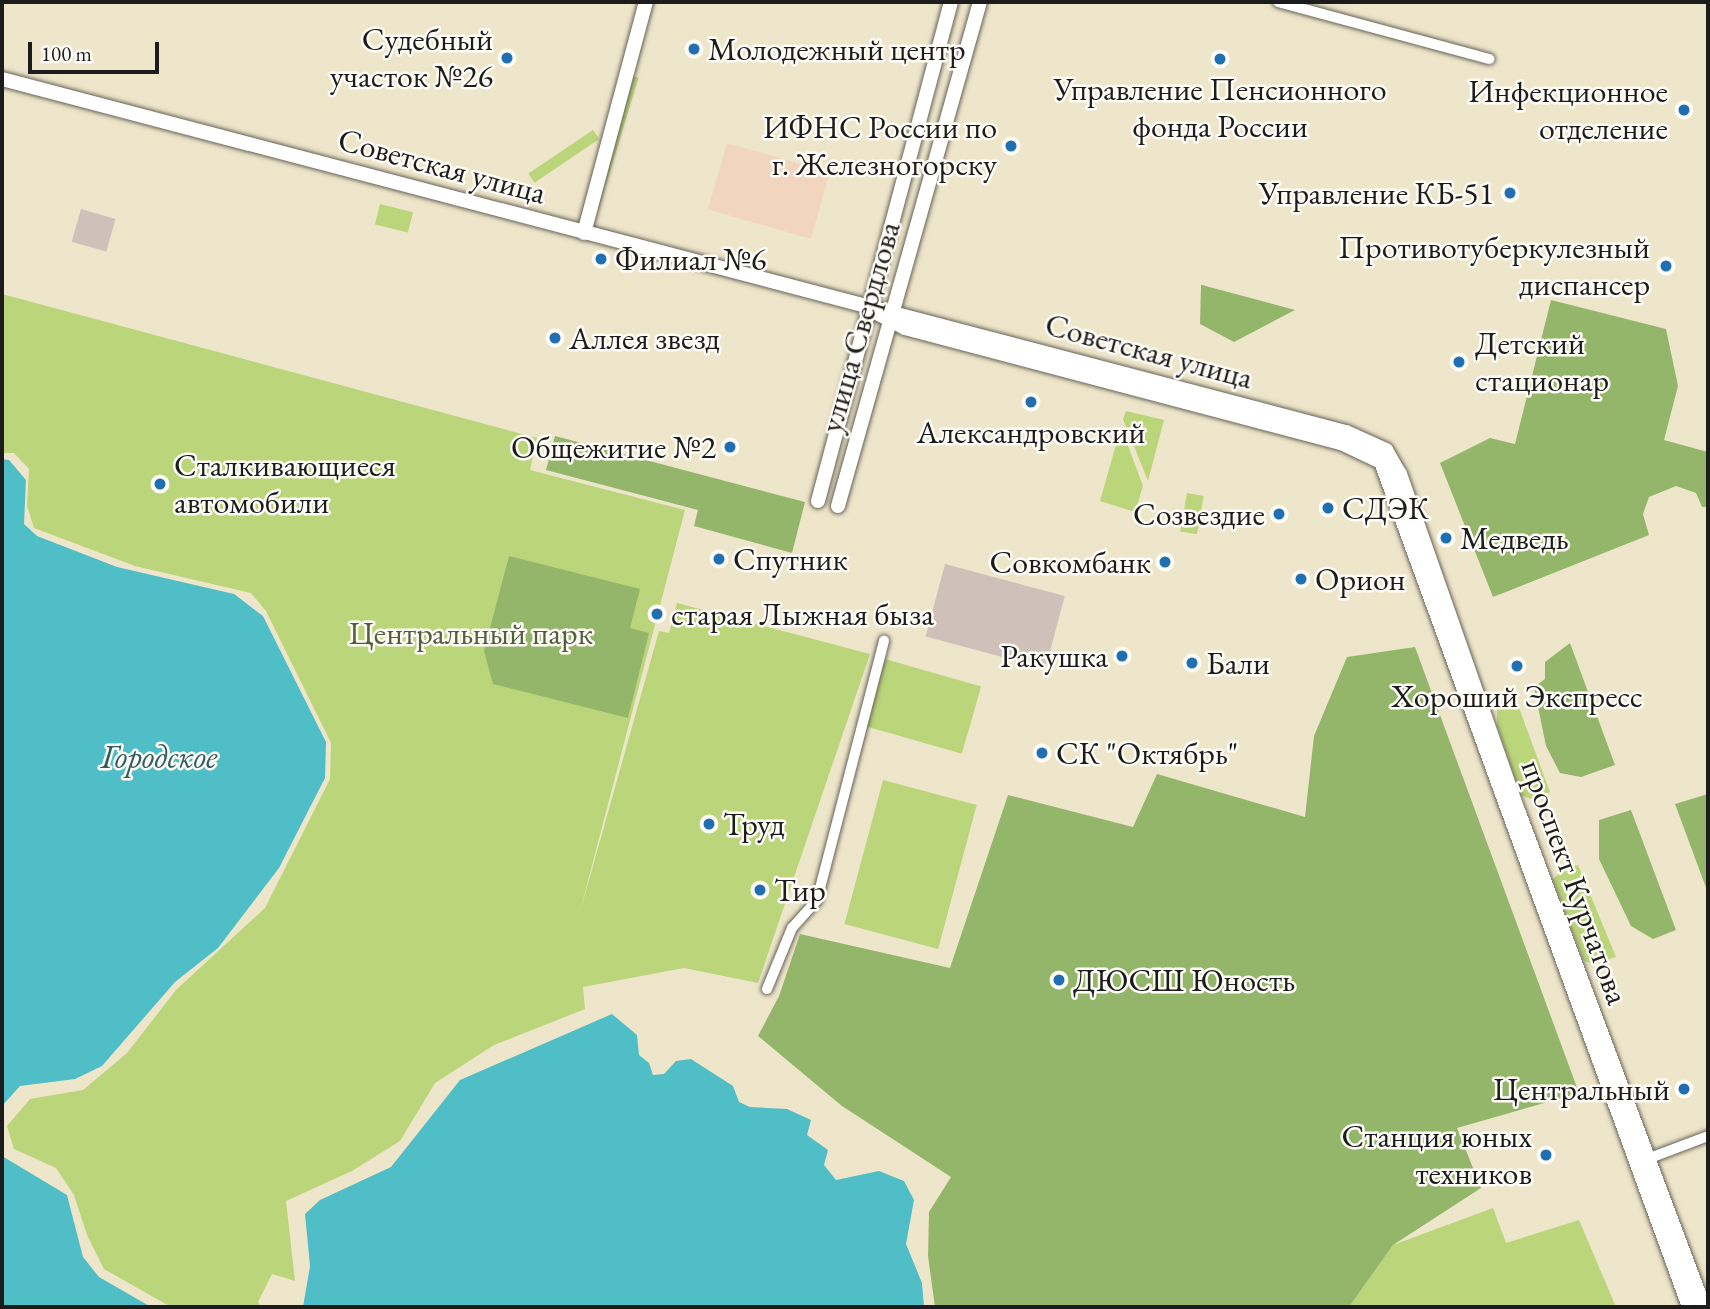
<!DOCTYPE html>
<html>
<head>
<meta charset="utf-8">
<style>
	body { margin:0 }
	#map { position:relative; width:1710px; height:1309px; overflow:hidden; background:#eee6ca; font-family:"EB Garamond",serif }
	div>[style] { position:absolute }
	.built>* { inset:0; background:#f2d5be; transform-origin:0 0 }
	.industrial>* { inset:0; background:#cfc1ba; transform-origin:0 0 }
	.green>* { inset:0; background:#bbd57a; transform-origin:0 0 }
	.forest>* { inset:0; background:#94b66a }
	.water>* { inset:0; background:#50bec7 }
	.roads { filter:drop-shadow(0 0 2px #666359) drop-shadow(0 0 2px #666359) }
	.street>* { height:10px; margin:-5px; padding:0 5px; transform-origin:5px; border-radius:5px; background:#fff }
	.secondary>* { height:14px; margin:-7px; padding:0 7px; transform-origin:7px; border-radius:7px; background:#fff }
	.dots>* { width:19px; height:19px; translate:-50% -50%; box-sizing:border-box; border:4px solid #fdfcf7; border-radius:50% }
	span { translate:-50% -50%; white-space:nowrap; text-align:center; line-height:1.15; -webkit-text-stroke:5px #fdfcf7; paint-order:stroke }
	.poi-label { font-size:32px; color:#1c1c1c }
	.right { translate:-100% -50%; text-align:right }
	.left { translate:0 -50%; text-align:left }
	.street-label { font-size:32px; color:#1c1c1c }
	.park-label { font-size:32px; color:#545d3d }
	.water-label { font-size:33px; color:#315d60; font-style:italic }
	.frame { position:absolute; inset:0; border:4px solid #1c1c1c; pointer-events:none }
	.scale { position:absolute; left:28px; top:42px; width:131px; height:32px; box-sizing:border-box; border:4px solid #1c1c1c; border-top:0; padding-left:9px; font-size:21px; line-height:24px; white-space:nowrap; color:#1c1c1c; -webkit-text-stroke:5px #fdfcf7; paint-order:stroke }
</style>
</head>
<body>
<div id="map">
	<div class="built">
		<i style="left:727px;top:143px;width:107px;height:69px;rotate:16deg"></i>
	</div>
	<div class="industrial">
		<i style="left:81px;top:209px;width:36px;height:34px;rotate:16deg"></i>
		<i style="left:945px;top:564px;width:124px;height:75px;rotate:15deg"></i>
	</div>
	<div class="green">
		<i style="left:629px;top:75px;width:10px;height:139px;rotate:17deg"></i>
		<i style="left:593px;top:130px;width:11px;height:78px;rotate:56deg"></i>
		<i style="left:380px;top:204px;width:34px;height:21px;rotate:14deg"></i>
		<i style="clip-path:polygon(2px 294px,537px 438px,530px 470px,685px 510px,578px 919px,659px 631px,669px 633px,677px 603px,870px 654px,758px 983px,684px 968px,583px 987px,585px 1009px,494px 1045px,435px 1083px,400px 1141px,352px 1171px,286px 1201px,295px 1281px,272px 1274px,258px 1302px,261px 1307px,171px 1307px,104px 1269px,87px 1235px,74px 1195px,56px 1168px,14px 1149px,7px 1126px,30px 1099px,83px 1090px,127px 1053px,176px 990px,265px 908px,330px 779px,331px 743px,266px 611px,251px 593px,135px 566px,34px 528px,27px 506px,29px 469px,14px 453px,2px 453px)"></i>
		<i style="clip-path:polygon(1126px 411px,1164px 420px,1148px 481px,1123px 419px)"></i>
		<i style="clip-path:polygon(1121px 427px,1143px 486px,1135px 512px,1100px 501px)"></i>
		<i style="left:1187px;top:493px;width:17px;height:39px;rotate:10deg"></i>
		<i style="left:885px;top:659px;width:100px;height:70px;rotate:16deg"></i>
		<i style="clip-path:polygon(1515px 697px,1550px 792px,1531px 799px,1521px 795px,1497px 725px,1497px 710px)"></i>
		<i style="left:883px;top:780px;width:97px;height:149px;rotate:15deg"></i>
		<i style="clip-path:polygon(1578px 865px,1616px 957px,1593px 964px,1584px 961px,1553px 879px,1565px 868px)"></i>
		<i style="clip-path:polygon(1493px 1208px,1506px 1243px,1579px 1220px,1616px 1307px,1349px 1307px,1393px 1245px)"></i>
	</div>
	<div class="forest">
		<i style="clip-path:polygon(1201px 285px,1202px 285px,1295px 310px,1234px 342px,1200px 324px)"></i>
		<i style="clip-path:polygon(1551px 300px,1666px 329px,1678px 386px,1664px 440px,1708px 452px,1708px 507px,1702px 507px,1696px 493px,1676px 486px,1649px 497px,1643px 514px,1649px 535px,1493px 597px,1440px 463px,1490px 438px,1515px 444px)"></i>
		<i style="clip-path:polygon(555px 436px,805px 502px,792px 553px,694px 526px,698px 510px,546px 470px)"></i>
		<i style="clip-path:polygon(509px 556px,640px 589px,630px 628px,649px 633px,628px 718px,493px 684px,484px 651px)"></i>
		<i style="clip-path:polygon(1570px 643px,1615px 765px,1581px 777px,1560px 773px,1546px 746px,1534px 687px,1545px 679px,1545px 662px)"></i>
		<i style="clip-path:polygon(1415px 647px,1579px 1093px,1457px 1128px,1481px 1188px,1393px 1245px,1349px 1307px,935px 1307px,928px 1256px,929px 1212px,951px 1177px,842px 1106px,758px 1036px,779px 996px,800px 934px,950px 968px,1008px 795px,1133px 827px,1157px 774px,1305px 817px,1314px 736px,1347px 657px)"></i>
		<i style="clip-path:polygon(1708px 794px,1708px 893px,1675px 804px)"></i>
		<i style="clip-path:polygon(1631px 810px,1676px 930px,1653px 939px,1631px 926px,1599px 859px,1599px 820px)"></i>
	</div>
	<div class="water">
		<i style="clip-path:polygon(2px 459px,9px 460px,26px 480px,24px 524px,37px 536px,117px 567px,234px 594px,263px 616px,326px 742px,325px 778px,279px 868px,218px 948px,175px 982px,102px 1066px,75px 1079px,20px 1086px,2px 1106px)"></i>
		<i style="clip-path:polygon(612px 1014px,637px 1035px,639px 1055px,649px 1063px,653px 1075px,664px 1074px,676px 1061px,691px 1059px,733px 1086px,739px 1102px,750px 1107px,787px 1109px,811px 1120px,807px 1135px,828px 1150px,824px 1165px,836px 1180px,879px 1171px,904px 1181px,914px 1200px,906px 1244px,922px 1283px,924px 1307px,303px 1307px,310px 1266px,305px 1214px,320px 1200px,391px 1167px,460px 1080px)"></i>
		<i style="clip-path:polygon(2px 1156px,67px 1195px,83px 1257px,99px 1277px,151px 1307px,2px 1307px)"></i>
	</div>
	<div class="roads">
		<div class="street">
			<i style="left:1278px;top:2px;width:219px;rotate:15.1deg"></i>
			<i style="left:767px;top:989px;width:66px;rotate:-67.7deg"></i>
			<i style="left:792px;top:928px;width:38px;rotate:-48deg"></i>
			<i style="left:817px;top:900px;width:268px;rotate:-75.5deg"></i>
			<i style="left:1642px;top:1161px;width:71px;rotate:-20.7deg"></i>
		</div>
		<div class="secondary">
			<i style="left:2px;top:79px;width:1390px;rotate:14.72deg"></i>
			<i style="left:1346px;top:432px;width:44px;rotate:24.2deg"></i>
			<i style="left:1386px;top:450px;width:28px;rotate:60deg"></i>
			<i style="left:1400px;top:474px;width:359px;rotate:70.7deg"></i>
			<i style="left:1519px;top:813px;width:528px;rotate:69.47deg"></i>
			<i style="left:584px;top:233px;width:239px;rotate:-75deg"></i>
			<i style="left:875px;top:312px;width:34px;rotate:28deg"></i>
			<i style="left:905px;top:328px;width:453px;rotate:14.8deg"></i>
			<i style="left:1343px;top:444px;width:42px;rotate:25.3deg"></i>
			<i style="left:1381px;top:462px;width:899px;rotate:69.97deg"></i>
			<i style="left:818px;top:501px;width:516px;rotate:-75.08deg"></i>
			<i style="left:838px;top:506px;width:524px;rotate:-74.27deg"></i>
		</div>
	</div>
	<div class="dots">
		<i style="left:694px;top:49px;background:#1f6fb2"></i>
		<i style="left:507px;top:58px;background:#1f6fb2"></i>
		<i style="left:1220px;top:59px;background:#1f6fb2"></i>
		<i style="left:1684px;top:110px;background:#1f6fb2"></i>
		<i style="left:1011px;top:146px;background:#1f6fb2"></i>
		<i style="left:1510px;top:193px;background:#1f6fb2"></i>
		<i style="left:601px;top:259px;background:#1f6fb2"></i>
		<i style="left:1666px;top:266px;background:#1f6fb2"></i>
		<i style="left:555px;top:338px;background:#1f6fb2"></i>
		<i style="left:1459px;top:362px;background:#1f6fb2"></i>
		<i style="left:1031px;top:402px;background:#1f6fb2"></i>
		<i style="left:730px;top:447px;background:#1f6fb2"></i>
		<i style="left:160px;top:484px;background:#1f6fb2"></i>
		<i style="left:1328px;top:508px;background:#1f6fb2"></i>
		<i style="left:1279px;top:514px;background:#1f6fb2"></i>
		<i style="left:1446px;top:538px;background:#1f6fb2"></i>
		<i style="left:719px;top:559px;background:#1f6fb2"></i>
		<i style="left:1165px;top:562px;background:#1f6fb2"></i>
		<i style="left:1301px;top:579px;background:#1f6fb2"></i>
		<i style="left:657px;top:614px;background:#1f6fb2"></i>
		<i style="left:1122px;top:656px;background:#1f6fb2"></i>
		<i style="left:1192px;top:663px;background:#1f6fb2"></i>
		<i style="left:1517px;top:666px;background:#1f6fb2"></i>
		<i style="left:1042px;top:753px;background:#1f6fb2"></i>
		<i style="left:709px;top:824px;background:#1f6fb2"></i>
		<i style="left:760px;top:890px;background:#1f6fb2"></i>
		<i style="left:1059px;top:980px;background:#1f6fb2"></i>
		<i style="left:1684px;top:1089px;background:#1f6fb2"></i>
		<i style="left:1546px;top:1155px;background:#1f6fb2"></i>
	</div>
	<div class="poi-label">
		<span class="right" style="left:493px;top:58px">Судебный<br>участок №26</span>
		<span class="left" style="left:708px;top:49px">Молодежный центр</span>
		<span style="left:1220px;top:108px">Управление Пенсионного<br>фонда России</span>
		<span class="right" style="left:1668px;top:110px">Инфекционное<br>отделение</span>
		<span class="right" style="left:997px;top:146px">ИФНС России по<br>г. Железногорску</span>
		<span class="right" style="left:1494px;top:193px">Управление КБ-51</span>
		<span class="right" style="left:1650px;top:266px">Противотуберкулезный<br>диспансер</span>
		<span class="left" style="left:615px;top:259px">Филиал №6</span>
		<span class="left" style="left:569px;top:338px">Аллея звезд</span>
		<span class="left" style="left:1475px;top:362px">Детский<br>стационар</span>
		<span style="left:1031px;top:432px">Александровский</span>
		<span class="right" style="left:716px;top:447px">Общежитие №2</span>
		<span class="left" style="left:174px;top:484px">Сталкивающиеся<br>автомобили</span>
		<span class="left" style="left:1342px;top:508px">СДЭК</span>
		<span class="right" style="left:1265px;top:514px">Созвездие</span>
		<span class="left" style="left:1460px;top:538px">Медведь</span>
		<span class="left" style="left:733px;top:559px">Спутник</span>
		<span class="right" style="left:1151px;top:562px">Совкомбанк</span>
		<span class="left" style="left:1315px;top:579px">Орион</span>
		<span class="left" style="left:671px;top:614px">старая Лыжная быза</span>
		<span class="right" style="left:1108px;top:656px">Ракушка</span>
		<span class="left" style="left:1206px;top:663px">Бали</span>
		<span style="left:1517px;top:696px">Хороший Экспресс</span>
		<span class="left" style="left:1056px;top:753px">СК "Октябрь"</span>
		<span class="left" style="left:723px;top:824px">Труд</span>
		<span class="left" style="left:774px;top:890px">Тир</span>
		<span class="left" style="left:1073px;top:980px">ДЮСШ Юность</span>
		<span class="right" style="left:1670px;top:1089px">Центральный</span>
		<span class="right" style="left:1532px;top:1155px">Станция юных<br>техников</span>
	</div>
	<div class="street-label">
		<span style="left:442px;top:166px;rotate:15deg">Советская улица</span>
		<span style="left:860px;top:327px;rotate:-74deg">улица Свердлова</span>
		<span style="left:1149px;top:351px;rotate:15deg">Советская улица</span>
		<span style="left:1575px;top:882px;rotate:70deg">проспект Курчатова</span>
	</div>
	<div class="park-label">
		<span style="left:471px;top:633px">Центральный парк</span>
	</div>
	<div class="water-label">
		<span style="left:159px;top:757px">Городское</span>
	</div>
	<div class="frame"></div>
	<div class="scale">100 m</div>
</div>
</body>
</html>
